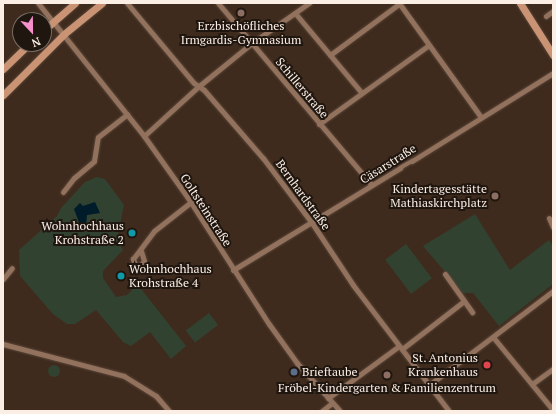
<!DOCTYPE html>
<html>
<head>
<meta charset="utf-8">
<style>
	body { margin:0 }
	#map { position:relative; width:556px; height:414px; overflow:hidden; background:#3f2b1d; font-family:"PT Serif",serif }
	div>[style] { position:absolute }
	.green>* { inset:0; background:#314230; transform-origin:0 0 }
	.round { border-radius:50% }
	.water>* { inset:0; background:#001b29 }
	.roads { filter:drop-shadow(0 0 1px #594639) drop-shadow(0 0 1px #594639) }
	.pedestrian>* { height:3.5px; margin:-1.75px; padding:0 1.75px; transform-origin:1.75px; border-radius:1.75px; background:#92715d }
	.minor>* { height:5px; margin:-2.5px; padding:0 2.5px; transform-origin:2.5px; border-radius:2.5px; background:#92715d }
	.secondary>* { height:7px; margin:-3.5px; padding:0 3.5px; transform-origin:3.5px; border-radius:3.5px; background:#ca9474 }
	.dots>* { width:11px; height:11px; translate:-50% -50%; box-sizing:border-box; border:2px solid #1f160f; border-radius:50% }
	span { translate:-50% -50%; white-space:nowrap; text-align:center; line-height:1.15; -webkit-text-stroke:4px #1f160f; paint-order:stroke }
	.poi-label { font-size:12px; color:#fbeee5 }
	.right { translate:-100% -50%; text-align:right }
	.left { translate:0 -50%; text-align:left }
	.street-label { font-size:12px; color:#fbeee5 }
	.frame { position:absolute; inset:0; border:4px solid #fbeee5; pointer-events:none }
	.north { position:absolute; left:12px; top:12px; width:40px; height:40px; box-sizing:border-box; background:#1f160f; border:1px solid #776c65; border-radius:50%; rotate:158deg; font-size:11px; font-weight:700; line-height:16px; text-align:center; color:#fbeee5 }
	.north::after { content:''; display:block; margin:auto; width:14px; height:18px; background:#f890cc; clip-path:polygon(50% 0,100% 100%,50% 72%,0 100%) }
</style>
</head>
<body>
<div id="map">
	<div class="green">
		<i style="clip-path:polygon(97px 177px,105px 179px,124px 205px,117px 239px,123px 250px,103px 271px,103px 278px,116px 297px,127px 295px,136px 286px,142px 290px,186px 346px,171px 359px,150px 332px,131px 346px,123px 342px,96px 310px,75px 324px,67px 324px,53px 314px,20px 276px,19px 250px,57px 216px,61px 208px,85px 182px)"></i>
		<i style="clip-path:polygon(475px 214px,510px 270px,549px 240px,553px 246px,553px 284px,499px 326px,473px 293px,463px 293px,423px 246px)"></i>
		<i style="left:406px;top:244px;width:43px;height:26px;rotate:53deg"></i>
		<i style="left:209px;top:313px;width:15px;height:29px;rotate:53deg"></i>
		<i class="round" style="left:48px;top:365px;width:12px;height:12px"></i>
	</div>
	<div class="water">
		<i style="clip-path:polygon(95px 202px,100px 213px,87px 215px,86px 226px,80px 225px,74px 209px,80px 203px,83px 206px)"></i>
	</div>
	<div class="roads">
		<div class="pedestrian">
			<i style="left:400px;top:168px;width:14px;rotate:-30deg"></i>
		</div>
		<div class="minor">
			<i style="left:38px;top:3px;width:170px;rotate:51.4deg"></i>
			<i style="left:144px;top:136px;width:76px;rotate:54.6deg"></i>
			<i style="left:188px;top:198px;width:150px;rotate:57.3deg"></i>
			<i style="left:269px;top:324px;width:48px;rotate:54.3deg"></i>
			<i style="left:297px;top:363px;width:64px;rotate:48.1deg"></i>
			<i style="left:127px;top:3px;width:104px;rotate:50.1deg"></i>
			<i style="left:194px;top:83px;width:12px;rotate:35deg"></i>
			<i style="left:204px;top:90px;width:90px;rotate:49.1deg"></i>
			<i style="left:263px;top:158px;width:81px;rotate:53deg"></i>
			<i style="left:312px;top:223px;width:74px;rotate:56.5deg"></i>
			<i style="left:353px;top:285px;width:158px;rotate:52.7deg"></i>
			<i style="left:218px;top:3px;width:238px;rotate:49.8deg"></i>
			<i style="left:399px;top:3px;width:140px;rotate:54.3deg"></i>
			<i style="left:295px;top:13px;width:104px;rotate:50.1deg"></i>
			<i style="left:546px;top:16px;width:9px;rotate:-36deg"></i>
			<i style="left:330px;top:55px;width:86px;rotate:-36.5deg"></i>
			<i style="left:319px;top:124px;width:135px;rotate:-35.7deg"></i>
			<i style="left:144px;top:136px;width:74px;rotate:-42.3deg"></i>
			<i style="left:199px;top:86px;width:68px;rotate:-39.1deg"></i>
			<i style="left:252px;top:43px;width:70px;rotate:-35.1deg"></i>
			<i style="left:412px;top:161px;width:166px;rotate:-32deg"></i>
			<i style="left:63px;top:192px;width:18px;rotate:-52deg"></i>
			<i style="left:74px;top:178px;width:26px;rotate:-40deg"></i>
			<i style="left:94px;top:161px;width:24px;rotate:-81deg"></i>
			<i style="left:98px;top:137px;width:37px;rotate:-38deg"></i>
			<i style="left:549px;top:218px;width:10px;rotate:66deg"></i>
			<i style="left:141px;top:251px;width:10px;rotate:73deg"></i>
			<i style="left:144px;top:261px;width:6px;rotate:129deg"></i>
			<i style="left:140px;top:266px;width:4px;rotate:166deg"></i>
			<i style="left:136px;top:267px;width:9px;rotate:-111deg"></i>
			<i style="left:133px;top:259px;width:35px;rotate:-53deg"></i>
			<i style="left:154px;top:231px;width:47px;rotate:-38.1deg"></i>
			<i style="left:233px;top:270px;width:196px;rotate:-31.4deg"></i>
			<i style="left:445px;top:274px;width:47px;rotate:54.6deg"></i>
			<i style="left:3px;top:279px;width:14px;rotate:-51deg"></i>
			<i style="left:493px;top:337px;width:94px;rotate:50.6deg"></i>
			<i style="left:3px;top:344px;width:125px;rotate:14.8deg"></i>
			<i style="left:124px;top:376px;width:38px;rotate:32deg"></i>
			<i style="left:156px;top:396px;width:20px;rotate:49deg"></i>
			<i style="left:402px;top:349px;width:78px;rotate:-37.7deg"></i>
			<i style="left:532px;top:384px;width:26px;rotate:-36deg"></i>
			<i style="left:429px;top:385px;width:156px;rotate:-37.2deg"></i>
			<i style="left:328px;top:398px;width:88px;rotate:-36.2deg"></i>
			<i style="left:322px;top:411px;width:13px;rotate:-39deg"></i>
		</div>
		<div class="secondary">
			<i style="left:520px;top:3px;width:62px;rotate:57.6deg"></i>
			<i style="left:44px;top:30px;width:41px;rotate:-41.1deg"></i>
			<i style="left:3px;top:69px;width:36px;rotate:-44deg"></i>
			<i style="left:3px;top:95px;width:86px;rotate:-45deg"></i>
			<i style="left:64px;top:34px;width:49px;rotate:-39.2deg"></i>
		</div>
	</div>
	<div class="dots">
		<i style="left:241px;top:13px;background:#8d6e63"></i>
		<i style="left:495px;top:196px;background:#8d6e63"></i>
		<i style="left:132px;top:233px;background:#0f9aa8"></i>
		<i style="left:121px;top:276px;background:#0f9aa8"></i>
		<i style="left:487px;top:365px;background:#e0444e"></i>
		<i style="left:294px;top:372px;background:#5c6f8a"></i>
		<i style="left:387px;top:375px;background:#8d6e63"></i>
	</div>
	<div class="poi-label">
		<span style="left:241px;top:33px">Erzbischöfliches<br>Irmgardis-Gymnasium</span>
		<span class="right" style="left:487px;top:196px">Kindertagesstätte<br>Mathiaskirchplatz</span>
		<span class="right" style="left:124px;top:233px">Wohnhochhaus<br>Krohstraße 2</span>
		<span class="left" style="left:129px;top:276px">Wohnhochhaus<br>Krohstraße 4</span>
		<span class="right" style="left:478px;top:365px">St. Antonius<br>Krankenhaus</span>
		<span class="left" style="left:302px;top:372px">Brieftaube</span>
		<span style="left:387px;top:388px">Fröbel-Kindergarten &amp; Familienzentrum</span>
	</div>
	<div class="street-label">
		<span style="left:302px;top:88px;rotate:50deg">Schillerstraße</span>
		<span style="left:388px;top:164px;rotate:-32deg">Cäsarstraße</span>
		<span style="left:303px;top:195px;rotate:54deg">Bernhardstraße</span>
		<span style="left:206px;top:210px;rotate:57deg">Goltsteinstraße</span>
	</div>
	<div class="frame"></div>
	<div class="north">N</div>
</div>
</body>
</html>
